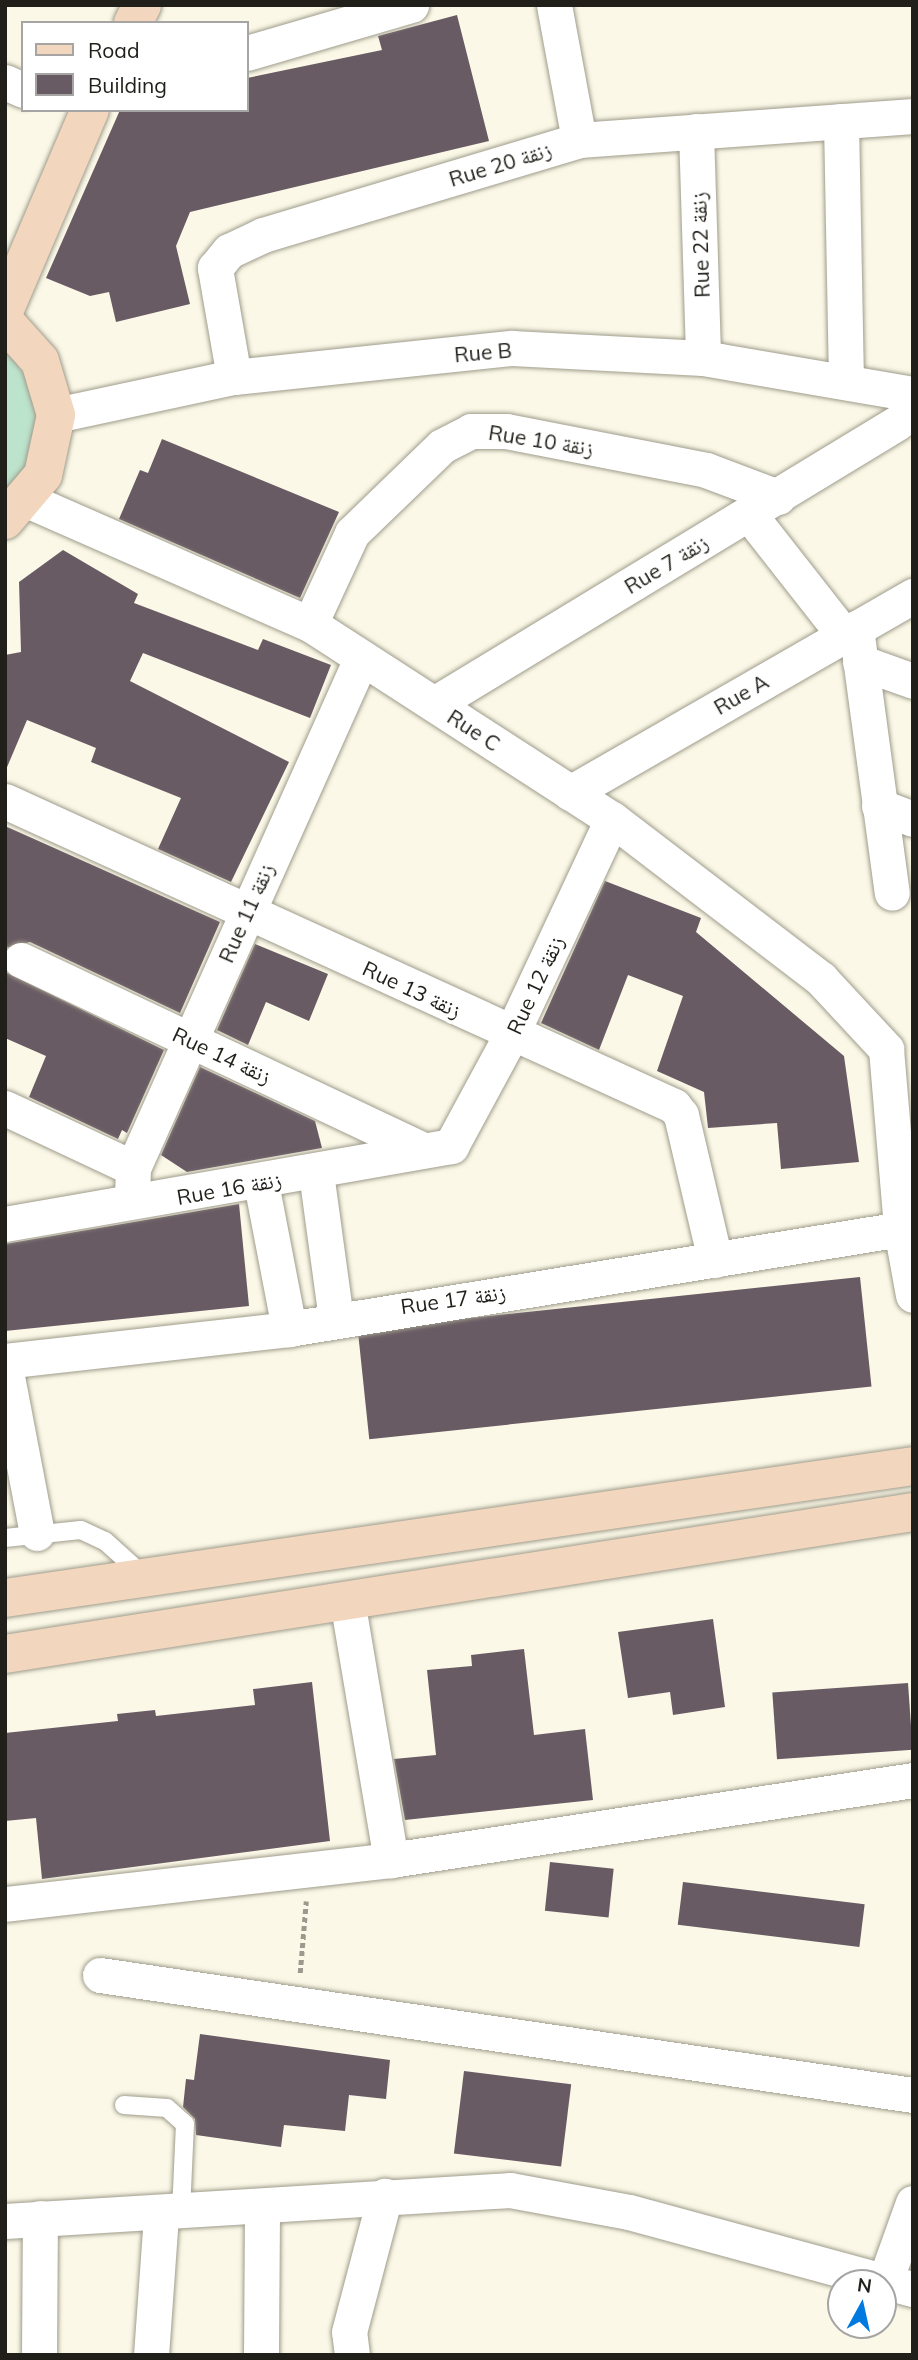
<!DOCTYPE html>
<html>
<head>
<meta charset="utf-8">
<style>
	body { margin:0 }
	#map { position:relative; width:918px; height:2360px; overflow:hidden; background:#fbf8e7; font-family:Mulish,"Noto Naskh Arabic",sans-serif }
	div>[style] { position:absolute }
	.green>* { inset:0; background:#bce3cc }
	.building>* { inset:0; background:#695b64; transform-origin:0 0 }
	.path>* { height:4.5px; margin-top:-2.25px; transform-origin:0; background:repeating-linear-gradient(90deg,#9c9a8e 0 5px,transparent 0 8.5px) }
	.roads { filter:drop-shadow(0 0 2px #9f9c8c) drop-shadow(0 0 2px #9f9c8c) }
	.lane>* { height:18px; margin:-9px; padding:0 9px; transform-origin:9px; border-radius:9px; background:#fff }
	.street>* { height:35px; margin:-17.5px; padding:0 17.5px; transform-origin:17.5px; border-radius:17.5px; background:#fff }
	.secondary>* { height:38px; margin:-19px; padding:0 19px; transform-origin:19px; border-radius:19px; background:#f2d6be }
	span { translate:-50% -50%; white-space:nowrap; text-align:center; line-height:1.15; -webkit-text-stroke:7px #fff; paint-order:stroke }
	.street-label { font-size:21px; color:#201f19 }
	.frame { position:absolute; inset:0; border:7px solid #201f19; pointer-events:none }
	.legend { position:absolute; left:21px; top:21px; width:228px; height:91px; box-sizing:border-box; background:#fff; border:2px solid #a6a5a3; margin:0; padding:9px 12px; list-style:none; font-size:21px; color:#201f19 }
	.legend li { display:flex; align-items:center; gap:14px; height:35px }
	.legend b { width:35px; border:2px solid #a6a5a3 }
	.north { position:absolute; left:827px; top:2269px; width:70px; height:70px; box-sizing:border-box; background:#fff; border:2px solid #a6a5a3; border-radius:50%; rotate:8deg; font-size:19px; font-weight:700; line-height:28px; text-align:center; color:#201f19 }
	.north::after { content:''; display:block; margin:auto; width:24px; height:32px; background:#0079e0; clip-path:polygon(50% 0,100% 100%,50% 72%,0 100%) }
</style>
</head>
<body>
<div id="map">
	<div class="green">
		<i style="clip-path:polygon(5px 348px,31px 384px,38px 419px,34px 454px,5px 500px)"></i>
	</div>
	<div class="building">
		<i style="clip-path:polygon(457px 15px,489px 141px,190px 212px,176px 246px,190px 304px,116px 322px,109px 292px,90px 296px,46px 278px,120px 110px,247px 110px,247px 78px,382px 50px,378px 36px)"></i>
		<i style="clip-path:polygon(162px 439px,339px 512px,300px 598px,119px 519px,140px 470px,148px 473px)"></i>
		<i style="clip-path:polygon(63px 550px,138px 594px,134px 603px,258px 650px,263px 639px,331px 665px,310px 718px,143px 653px,130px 681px,289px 762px,231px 882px,158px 849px,181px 798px,91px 762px,96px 748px,27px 720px,5px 772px,5px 655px,21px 652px,19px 582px)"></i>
		<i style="clip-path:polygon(5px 826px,220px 922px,180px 1013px,30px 942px,5px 948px)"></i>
		<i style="clip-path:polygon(605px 881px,701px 918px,696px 932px,844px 1056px,859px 1162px,781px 1169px,777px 1123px,708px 1128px,704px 1092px,657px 1071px,683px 996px,628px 975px,599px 1050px,541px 1023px)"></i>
		<i style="clip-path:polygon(255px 944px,328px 974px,309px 1021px,266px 1002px,248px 1045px,217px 1030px)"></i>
		<i style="clip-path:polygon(5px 972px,164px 1050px,127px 1133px,122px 1130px,118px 1139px,29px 1097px,46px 1056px,5px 1038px)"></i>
		<i style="clip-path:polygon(200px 1067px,315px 1121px,322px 1148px,187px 1172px,161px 1155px)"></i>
		<i style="clip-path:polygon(239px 1204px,249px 1306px,5px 1331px,5px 1244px)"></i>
		<i style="left:860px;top:1277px;width:110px;height:505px;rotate:84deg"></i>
		<i style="clip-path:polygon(713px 1619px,725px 1707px,673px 1715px,670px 1692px,628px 1698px,618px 1632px)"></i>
		<i style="clip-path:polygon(524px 1649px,534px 1735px,585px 1729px,593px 1800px,405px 1820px,394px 1759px,436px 1755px,427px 1670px,472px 1666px,471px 1655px)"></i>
		<i style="clip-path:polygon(312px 1682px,330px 1841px,42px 1879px,36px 1818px,5px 1821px,5px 1733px,118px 1721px,117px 1714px,155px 1710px,156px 1716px,255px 1705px,253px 1689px)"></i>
		<i style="left:908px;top:1683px;width:67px;height:136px;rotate:86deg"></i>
		<i style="left:550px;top:1862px;width:64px;height:49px;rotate:6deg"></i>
		<i style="left:683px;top:1882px;width:183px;height:43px;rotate:7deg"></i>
		<i style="clip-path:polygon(200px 2034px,390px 2060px,386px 2099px,349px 2095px,345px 2131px,284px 2125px,281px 2147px,196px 2135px,195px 2119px,183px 2107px,186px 2079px,194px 2080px)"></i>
		<i style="left:464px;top:2071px;width:108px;height:83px;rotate:7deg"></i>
	</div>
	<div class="path">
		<i style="left:300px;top:1973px;width:72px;rotate:-85.2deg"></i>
	</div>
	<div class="roads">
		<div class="lane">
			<i style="left:5px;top:1538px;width:76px;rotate:-6deg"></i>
			<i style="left:81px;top:1530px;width:26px;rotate:25deg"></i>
			<i style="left:105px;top:1541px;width:54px;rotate:42deg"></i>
			<i style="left:124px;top:2105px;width:43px;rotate:4deg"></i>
			<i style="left:167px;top:2108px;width:24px;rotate:42deg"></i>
			<i style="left:185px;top:2124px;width:89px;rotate:92.6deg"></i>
		</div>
		<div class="street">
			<i style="left:554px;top:5px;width:137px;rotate:79.5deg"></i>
			<i style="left:247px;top:53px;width:171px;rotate:-16.3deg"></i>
			<i style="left:5px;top:82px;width:20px;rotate:24deg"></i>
			<i style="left:841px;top:121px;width:261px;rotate:88.9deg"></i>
			<i style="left:696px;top:131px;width:227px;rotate:88.2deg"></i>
			<i style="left:234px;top:377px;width:111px;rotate:-99.9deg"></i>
			<i style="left:215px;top:268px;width:22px;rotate:-51deg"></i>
			<i style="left:229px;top:251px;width:38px;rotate:-25deg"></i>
			<i style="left:263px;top:235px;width:330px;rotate:-16.7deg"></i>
			<i style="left:579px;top:140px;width:335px;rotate:-4.1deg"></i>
			<i style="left:56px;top:415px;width:182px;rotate:-12.1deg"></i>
			<i style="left:234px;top:377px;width:280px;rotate:-6deg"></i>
			<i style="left:512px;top:348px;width:191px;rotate:3deg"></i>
			<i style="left:703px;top:358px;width:213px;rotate:9.7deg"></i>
			<i style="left:27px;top:500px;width:309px;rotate:23.7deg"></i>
			<i style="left:310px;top:624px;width:359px;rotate:32.9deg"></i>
			<i style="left:612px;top:819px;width:263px;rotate:37.4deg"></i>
			<i style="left:821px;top:979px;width:96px;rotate:47.1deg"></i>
			<i style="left:886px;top:1049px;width:181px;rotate:85.2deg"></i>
			<i style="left:901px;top:1229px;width:67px;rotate:79.7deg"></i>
			<i style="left:749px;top:514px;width:154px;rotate:51.9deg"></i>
			<i style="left:310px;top:624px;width:100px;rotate:-65.2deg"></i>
			<i style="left:352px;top:533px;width:125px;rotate:-44deg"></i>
			<i style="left:442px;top:446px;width:33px;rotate:-27deg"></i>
			<i style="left:471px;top:431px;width:35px"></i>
			<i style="left:506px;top:431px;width:204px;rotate:11deg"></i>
			<i style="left:706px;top:470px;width:77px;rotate:20.6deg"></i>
			<i style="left:856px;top:628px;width:267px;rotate:82.3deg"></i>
			<i style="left:860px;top:662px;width:56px;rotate:19.7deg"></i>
			<i style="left:434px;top:704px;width:542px;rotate:-31.25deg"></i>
			<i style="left:570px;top:793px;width:396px;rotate:-29.9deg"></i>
			<i style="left:5px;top:801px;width:735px;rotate:24.51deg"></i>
			<i style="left:674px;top:1106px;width:11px;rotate:52deg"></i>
			<i style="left:681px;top:1115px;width:149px;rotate:76.8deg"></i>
			<i style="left:879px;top:806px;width:36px;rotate:21deg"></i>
			<i style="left:21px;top:960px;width:445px;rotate:25.3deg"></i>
			<i style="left:5px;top:1108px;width:141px;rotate:25.1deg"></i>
			<i style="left:133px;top:1168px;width:24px;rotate:92deg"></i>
			<i style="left:133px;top:1168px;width:558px;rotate:-65.87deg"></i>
			<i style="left:316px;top:1173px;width:147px;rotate:82.2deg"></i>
			<i style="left:261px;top:1183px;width:149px;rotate:79.1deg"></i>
			<i style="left:5px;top:1224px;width:453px;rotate:-9.9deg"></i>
			<i style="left:451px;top:1146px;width:126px;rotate:-61.6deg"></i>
			<i style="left:511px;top:1035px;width:238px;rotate:-64.9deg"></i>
			<i style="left:5px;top:1361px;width:286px;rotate:-6.4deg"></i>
			<i style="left:289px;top:1329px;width:620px;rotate:-9.28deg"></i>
			<i style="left:5px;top:1366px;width:170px;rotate:79.2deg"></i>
			<i style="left:347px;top:1600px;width:264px;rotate:80.4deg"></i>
			<i style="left:5px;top:1904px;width:388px;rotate:-6.5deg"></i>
			<i style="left:391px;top:1860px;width:528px;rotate:-8.71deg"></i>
			<i style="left:100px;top:1975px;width:822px;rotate:8.4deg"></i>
			<i style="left:5px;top:2221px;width:506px;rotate:-3.51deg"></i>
			<i style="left:510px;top:2190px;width:121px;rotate:10.5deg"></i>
			<i style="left:629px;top:2212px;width:294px;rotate:15.2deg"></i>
			<i style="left:885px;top:2281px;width:83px;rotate:-70.3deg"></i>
			<i style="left:39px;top:2355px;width:137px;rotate:-89.6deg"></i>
			<i style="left:151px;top:2355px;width:140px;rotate:-85.9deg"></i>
			<i style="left:261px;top:2355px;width:148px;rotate:-89.6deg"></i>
			<i style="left:352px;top:2355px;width:23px;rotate:-97deg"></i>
			<i style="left:349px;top:2332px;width:141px;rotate:-75.2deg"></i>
		</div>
		<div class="secondary">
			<i style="left:133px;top:23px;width:20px;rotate:-63deg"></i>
			<i style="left:5px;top:309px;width:216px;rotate:-66.9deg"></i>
			<i style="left:5px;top:322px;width:52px;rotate:48.1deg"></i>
			<i style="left:40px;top:361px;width:56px;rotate:73.5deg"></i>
			<i style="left:56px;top:415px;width:61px;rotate:102.2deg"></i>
			<i style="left:43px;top:475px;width:59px;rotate:130.2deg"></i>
			<i style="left:5px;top:1598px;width:918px;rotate:-8.27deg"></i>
			<i style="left:5px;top:1654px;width:919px;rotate:-8.89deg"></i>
		</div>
	</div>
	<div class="street-label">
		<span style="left:500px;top:164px;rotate:-17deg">Rue 20 زنقة</span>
		<span style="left:700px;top:245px;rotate:-92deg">Rue 22 زنقة</span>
		<span style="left:483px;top:352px;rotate:-5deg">Rue B</span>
		<span style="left:541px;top:440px;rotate:9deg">Rue 10 زنقة</span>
		<span style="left:666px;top:564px;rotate:-31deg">Rue 7 زنقة</span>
		<span style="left:741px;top:694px;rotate:-30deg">Rue A</span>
		<span style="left:474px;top:730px;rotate:33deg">Rue C</span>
		<span style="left:246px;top:913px;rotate:-66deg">Rue 11 زنقة</span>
		<span style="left:535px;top:985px;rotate:-65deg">Rue 12 زنقة</span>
		<span style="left:412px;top:989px;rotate:25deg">Rue 13 زنقة</span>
		<span style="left:222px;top:1055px;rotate:25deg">Rue 14 زنقة</span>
		<span style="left:229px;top:1188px;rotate:-10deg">Rue 16 زنقة</span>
		<span style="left:453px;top:1299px;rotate:-8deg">Rue 17 زنقة</span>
	</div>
	<div class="frame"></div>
	<ul class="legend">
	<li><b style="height:9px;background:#f2d6be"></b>Road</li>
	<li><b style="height:19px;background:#695b64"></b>Building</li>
	</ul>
	<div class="north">N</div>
</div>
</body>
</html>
